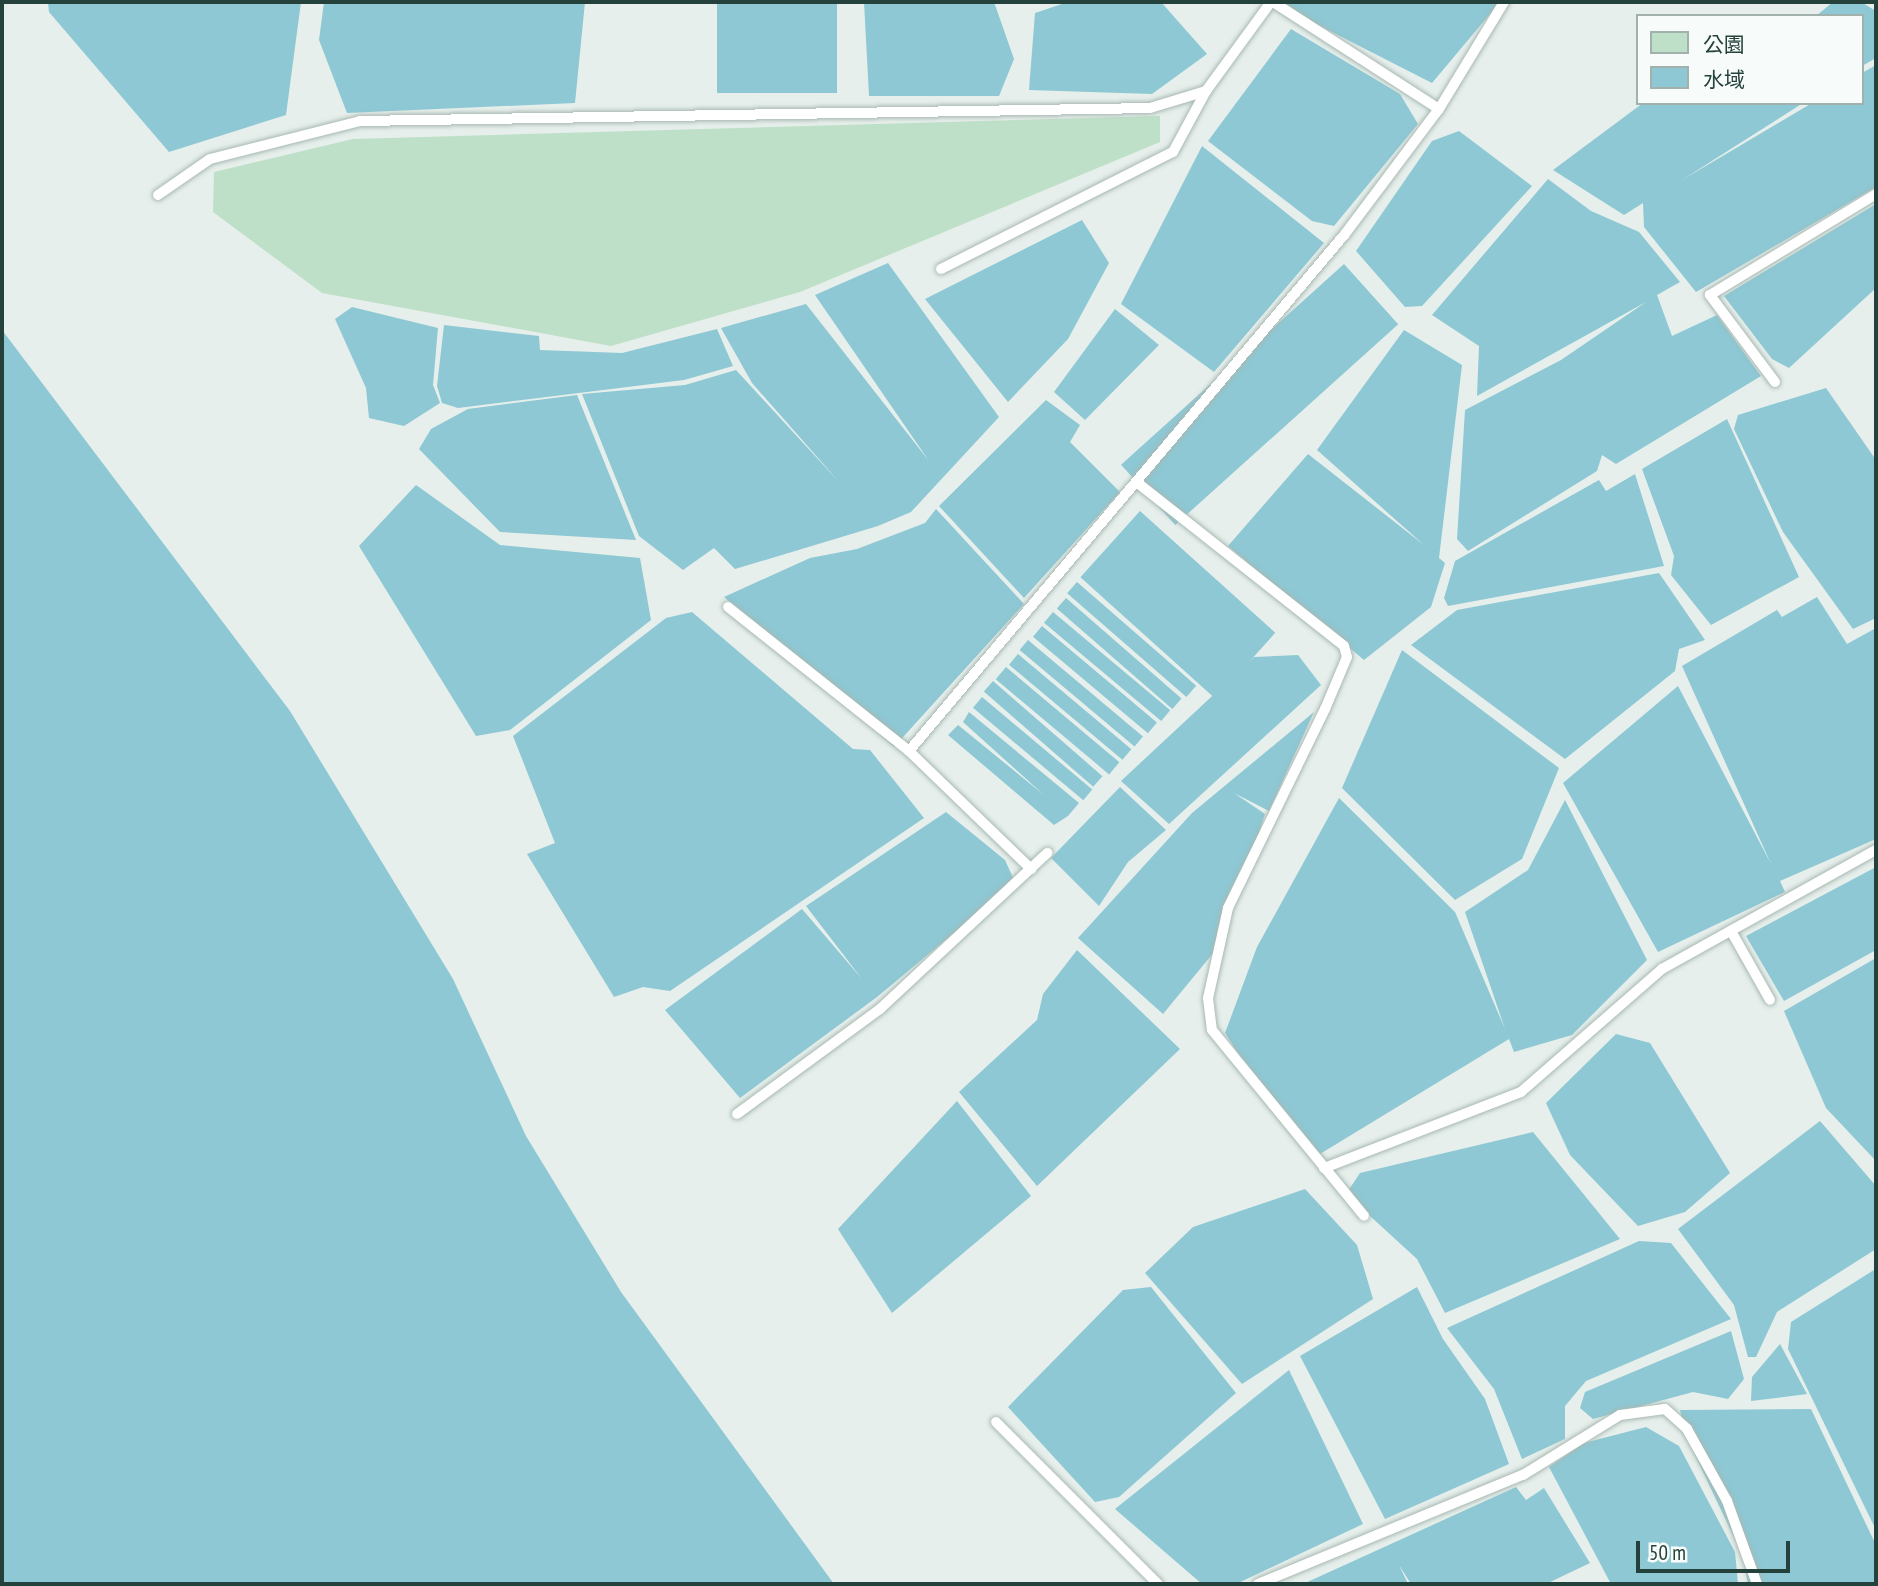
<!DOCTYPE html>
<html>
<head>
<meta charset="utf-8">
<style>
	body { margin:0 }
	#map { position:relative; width:1878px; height:1586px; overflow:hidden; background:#e6efeb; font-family:"PT Sans Narrow","Noto Sans TC",sans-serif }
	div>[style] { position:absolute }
	.green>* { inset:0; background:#bfe0c8 }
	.water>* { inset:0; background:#8dc8d4; transform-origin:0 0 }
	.roads { filter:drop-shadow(0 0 2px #a8b8b3) drop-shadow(0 0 2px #a8b8b3) }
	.lane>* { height:10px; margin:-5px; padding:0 5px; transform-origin:5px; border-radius:5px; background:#fff }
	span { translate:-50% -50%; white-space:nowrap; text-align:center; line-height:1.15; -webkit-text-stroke:5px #f7fbf9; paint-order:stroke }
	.frame { position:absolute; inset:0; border:4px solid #24423b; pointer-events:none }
	.legend { position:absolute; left:1636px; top:14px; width:228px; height:91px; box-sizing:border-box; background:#f7fbf9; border:2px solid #a3b1ad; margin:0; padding:9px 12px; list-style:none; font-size:21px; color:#24423b }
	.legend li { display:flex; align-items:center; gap:14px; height:35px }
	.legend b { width:35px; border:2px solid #a3b1ad }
	.scale { position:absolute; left:1636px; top:1541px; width:154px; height:32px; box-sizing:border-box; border:4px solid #24423b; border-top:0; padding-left:9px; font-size:21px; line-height:24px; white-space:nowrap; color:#24423b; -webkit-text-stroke:5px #f7fbf9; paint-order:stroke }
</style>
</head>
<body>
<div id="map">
	<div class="green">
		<i style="clip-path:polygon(1160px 116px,1160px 142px,800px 292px,611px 346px,322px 293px,213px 212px,214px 172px,353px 139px)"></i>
	</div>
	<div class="water">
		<i style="clip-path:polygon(48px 2px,301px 2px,286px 115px,169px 152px,49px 12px)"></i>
		<i style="clip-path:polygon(324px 2px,585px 2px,575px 103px,347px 113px,319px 40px)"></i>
		<i style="left:717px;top:2px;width:120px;height:91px"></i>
		<i style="clip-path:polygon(864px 2px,994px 2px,1014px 59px,999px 96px,869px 96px)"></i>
		<i style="clip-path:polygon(1068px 2px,1161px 2px,1207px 54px,1152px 94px,1029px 90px,1035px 13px)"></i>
		<i style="clip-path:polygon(1273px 2px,1500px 2px,1432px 83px)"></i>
		<i style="clip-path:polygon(1833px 2px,1861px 2px,1876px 11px,1876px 58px,1862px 66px,1862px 16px,1816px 16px)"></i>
		<i style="clip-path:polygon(1291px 29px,1400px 94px,1418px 124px,1334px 226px,1312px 221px,1208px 141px)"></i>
		<i style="clip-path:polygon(1876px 65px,1876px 187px,1696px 292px,1644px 227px,1643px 203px,1624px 215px,1553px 170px,1643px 103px,1803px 103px,1682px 180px,1812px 103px,1862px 103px,1862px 73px)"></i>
		<i style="clip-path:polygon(1459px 131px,1532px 186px,1422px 306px,1405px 307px,1356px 251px,1432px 141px)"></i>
		<i style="clip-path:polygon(1202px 146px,1324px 243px,1214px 372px,1121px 304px)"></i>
		<i style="clip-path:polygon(1548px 179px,1591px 211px,1639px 232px,1680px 282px,1657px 295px,1672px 336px,1717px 315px,1761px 376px,1616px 464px,1602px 455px,1597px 471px,1468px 551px,1457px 539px,1465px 410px,1561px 360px,1646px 302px,1477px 396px,1479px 346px,1432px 315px)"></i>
		<i style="clip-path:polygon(1876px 204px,1876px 288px,1789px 368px,1772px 359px,1724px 296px)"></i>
		<i style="clip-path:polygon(1082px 220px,1109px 263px,1068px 339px,1008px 402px,925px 299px)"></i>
		<i style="clip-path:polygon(888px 263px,999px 417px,911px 512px,878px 526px,735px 569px,714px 548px,683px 570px,639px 536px,582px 394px,685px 385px,736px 370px,840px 483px,752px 383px,721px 328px,806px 304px,929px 461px,815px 295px)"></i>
		<i style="left:1344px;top:264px;width:81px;height:300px;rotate:48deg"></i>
		<i style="clip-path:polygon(352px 307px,438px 328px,433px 385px,440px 403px,404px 426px,369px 418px,366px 388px,335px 319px)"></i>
		<i style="clip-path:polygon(1115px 309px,1159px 345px,1085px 420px,1054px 392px)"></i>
		<i style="clip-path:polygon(444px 325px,539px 336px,540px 350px,622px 353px,717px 329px,733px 366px,684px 380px,458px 408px,442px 403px,437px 386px)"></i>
		<i style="clip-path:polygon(2px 330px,290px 711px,453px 979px,526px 1136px,621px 1292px,834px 1584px,2px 1584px)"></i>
		<i style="clip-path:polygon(1404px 330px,1462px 365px,1439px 558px,1445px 563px,1431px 607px,1364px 660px,1228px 546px,1308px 454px,1424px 545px,1317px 450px)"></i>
		<i style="clip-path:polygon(1826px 388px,1876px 460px,1876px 618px,1853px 629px,1783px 532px,1734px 429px,1738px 415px)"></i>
		<i style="clip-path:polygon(577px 395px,636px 540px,500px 532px,419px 449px,431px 429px,468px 409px)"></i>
		<i style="clip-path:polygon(1046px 400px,1080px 425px,1070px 442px,1120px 492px,1024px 598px,939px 506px)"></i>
		<i style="clip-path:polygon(1727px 419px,1799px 577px,1711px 625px,1671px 575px,1674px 556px,1642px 469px)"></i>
		<i style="clip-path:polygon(1635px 474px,1664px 566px,1448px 606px,1444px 598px,1455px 561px,1599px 480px,1606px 491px)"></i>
		<i style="clip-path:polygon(416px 485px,500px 545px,640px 558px,651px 620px,510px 730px,476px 736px,359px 546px)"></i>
		<i style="clip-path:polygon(936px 509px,1024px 604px,894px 747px,724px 597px,810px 558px,857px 549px,925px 523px)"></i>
		<i style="left:1140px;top:511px;width:182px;height:89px;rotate:42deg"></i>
		<i style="clip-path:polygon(1659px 573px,1705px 640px,1679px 649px,1675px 671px,1565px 759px,1411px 645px,1457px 610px)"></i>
		<i style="left:1077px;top:582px;width:158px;height:15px;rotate:41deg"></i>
		<i style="clip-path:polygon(1817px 597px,1847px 644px,1876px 628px,1876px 839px,1780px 881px,1785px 892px,1658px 952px,1563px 783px,1678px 686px,1771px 864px,1682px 666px,1777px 610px,1782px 617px)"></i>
		<i style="left:1066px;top:598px;width:153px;height:14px;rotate:41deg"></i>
		<i style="clip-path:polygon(692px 612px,853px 749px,870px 750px,924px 818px,670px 991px,643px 987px,614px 997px,527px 854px,555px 843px,513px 736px,666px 618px)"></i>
		<i style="left:1053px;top:612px;width:153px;height:14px;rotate:40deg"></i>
		<i style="left:1042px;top:626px;width:150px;height:14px;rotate:40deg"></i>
		<i style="left:1028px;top:640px;width:150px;height:13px;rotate:40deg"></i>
		<i style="clip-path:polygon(1402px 650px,1559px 768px,1522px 859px,1455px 900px,1342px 788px)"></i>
		<i style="left:1018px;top:654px;width:148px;height:14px;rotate:40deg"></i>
		<i style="clip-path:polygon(1298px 655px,1321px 685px,1169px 824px,1121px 781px,1254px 657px)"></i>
		<i style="left:1006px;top:667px;width:148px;height:16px;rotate:40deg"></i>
		<i style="left:993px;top:681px;width:145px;height:14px;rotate:41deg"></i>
		<i style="left:982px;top:697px;width:144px;height:14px;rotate:40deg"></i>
		<i style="clip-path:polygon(969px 712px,1079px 803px,1068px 816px,1054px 825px,948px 735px,958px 725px,1044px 795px,963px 722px)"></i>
		<i style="clip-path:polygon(1314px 712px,1269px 811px,1234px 793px,1265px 814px,1250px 861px,1219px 946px,1163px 1014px,1078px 938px,1192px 813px)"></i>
		<i style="clip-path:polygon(1120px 787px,1166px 830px,1128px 862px,1099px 906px,1051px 858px)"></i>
		<i style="clip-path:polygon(1339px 798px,1455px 912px,1505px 1029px,1465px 912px,1528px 870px,1565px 800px,1647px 960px,1572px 1035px,1514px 1052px,1509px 1039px,1315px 1157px,1268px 1100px,1225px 1033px,1257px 947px)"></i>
		<i style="clip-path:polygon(946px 812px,1005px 860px,1015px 882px,877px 997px,740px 1098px,665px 1010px,802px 909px,862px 979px,806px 906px)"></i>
		<i style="clip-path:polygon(1876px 867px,1876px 950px,1784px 1001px,1746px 936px)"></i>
		<i style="clip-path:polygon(1077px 950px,1180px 1049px,1037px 1186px,959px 1092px,1037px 1020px,1043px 994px)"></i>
		<i style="clip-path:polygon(1876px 958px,1876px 1161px,1826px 1108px,1784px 1011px)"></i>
		<i style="clip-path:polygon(1616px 1034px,1650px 1043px,1730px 1173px,1685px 1212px,1638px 1226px,1570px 1155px,1546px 1103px)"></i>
		<i style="clip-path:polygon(957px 1101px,1031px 1196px,892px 1313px,838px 1229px)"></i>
		<i style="clip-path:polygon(1820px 1121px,1876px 1186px,1876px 1249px,1777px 1312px,1756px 1357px,1748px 1357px,1734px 1305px,1678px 1229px)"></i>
		<i style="clip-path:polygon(1533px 1132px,1620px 1239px,1445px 1313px,1417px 1259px,1346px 1194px,1360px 1173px)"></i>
		<i style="clip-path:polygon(1305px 1189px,1357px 1245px,1373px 1299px,1242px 1384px,1145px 1273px,1193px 1227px)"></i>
		<i style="clip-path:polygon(1639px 1241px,1671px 1243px,1731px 1319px,1586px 1381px,1565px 1406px,1565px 1439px,1522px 1459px,1494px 1389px,1447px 1328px)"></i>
		<i style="clip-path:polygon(1874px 1270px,1876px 1275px,1876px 1530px,1788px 1349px,1791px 1322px)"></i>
		<i style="clip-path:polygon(1151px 1287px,1236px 1393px,1119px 1497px,1095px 1502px,1008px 1407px,1123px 1290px)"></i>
		<i style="clip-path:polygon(1417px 1287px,1443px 1339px,1485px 1399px,1509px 1464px,1385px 1519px,1300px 1356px)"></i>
		<i style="clip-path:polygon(1731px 1331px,1744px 1379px,1728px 1399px,1693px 1392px,1593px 1419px,1580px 1408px,1585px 1392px)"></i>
		<i style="clip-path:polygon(1780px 1344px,1807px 1394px,1751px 1401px,1752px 1377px)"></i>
		<i style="clip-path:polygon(1289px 1370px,1363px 1524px,1236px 1584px,1202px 1584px,1115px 1509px)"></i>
		<i style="clip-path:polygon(1811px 1409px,1876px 1545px,1876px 1584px,1748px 1584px,1743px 1556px,1685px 1434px,1680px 1410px)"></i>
		<i style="clip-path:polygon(1646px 1427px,1679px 1446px,1735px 1552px,1738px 1584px,1611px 1584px,1549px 1467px,1584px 1443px)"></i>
		<i style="clip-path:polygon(1516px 1487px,1526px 1500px,1544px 1488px,1590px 1563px,1546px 1584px,1411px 1584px,1399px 1565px,1408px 1584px,1303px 1584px)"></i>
	</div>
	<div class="roads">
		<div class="lane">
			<i style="left:1273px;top:2px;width:197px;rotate:32.8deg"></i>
			<i style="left:158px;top:195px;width:63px;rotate:-34.7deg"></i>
			<i style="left:210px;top:159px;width:155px;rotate:-14.2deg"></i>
			<i style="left:360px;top:121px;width:790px;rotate:-0.94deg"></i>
			<i style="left:1150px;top:108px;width:59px;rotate:-16.9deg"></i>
			<i style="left:1206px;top:91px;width:110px;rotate:-53.9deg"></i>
			<i style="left:941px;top:269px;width:260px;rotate:-26.8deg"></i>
			<i style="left:1173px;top:152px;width:69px;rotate:-61.6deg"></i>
			<i style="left:1775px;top:382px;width:109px;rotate:-126.8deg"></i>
			<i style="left:1710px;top:295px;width:194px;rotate:-31.3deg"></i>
			<i style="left:1139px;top:484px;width:261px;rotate:38.3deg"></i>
			<i style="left:1344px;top:646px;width:11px;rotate:75deg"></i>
			<i style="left:1347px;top:657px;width:56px;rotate:112.9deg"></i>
			<i style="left:1325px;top:709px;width:221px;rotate:116deg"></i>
			<i style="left:1228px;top:908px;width:92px;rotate:102.5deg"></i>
			<i style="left:1208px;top:998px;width:32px;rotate:83deg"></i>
			<i style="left:1212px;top:1030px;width:240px;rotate:50.7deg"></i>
			<i style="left:728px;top:607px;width:231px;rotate:38.5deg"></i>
			<i style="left:909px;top:751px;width:170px;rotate:44deg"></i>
			<i style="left:909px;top:751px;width:676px;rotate:-49.86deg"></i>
			<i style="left:1345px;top:234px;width:156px;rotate:-53.1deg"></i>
			<i style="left:1439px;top:109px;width:125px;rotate:-58.7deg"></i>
			<i style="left:1731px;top:931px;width:79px;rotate:60.5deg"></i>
			<i style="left:737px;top:1114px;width:177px;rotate:-36.3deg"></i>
			<i style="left:880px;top:1009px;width:229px;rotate:-43deg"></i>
			<i style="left:1324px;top:1168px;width:211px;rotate:-21.1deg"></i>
			<i style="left:1521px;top:1092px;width:187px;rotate:-41.1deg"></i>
			<i style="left:1662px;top:969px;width:245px;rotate:-29.1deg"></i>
			<i style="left:996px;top:1422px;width:229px;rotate:45deg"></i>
			<i style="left:1258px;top:1584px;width:287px;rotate:-22.4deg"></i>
			<i style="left:1523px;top:1475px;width:114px;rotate:-31.7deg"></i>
			<i style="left:1620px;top:1415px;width:45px;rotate:-7.6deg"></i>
			<i style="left:1665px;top:1409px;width:30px;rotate:42deg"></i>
			<i style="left:1687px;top:1429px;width:82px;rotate:60.9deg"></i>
			<i style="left:1727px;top:1501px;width:88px;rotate:70.1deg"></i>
		</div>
	</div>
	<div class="frame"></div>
	<ul class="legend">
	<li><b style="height:19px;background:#bfe0c8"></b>公園</li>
	<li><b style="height:19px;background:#8dc8d4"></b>水域</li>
	</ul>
	<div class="scale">50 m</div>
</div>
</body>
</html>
